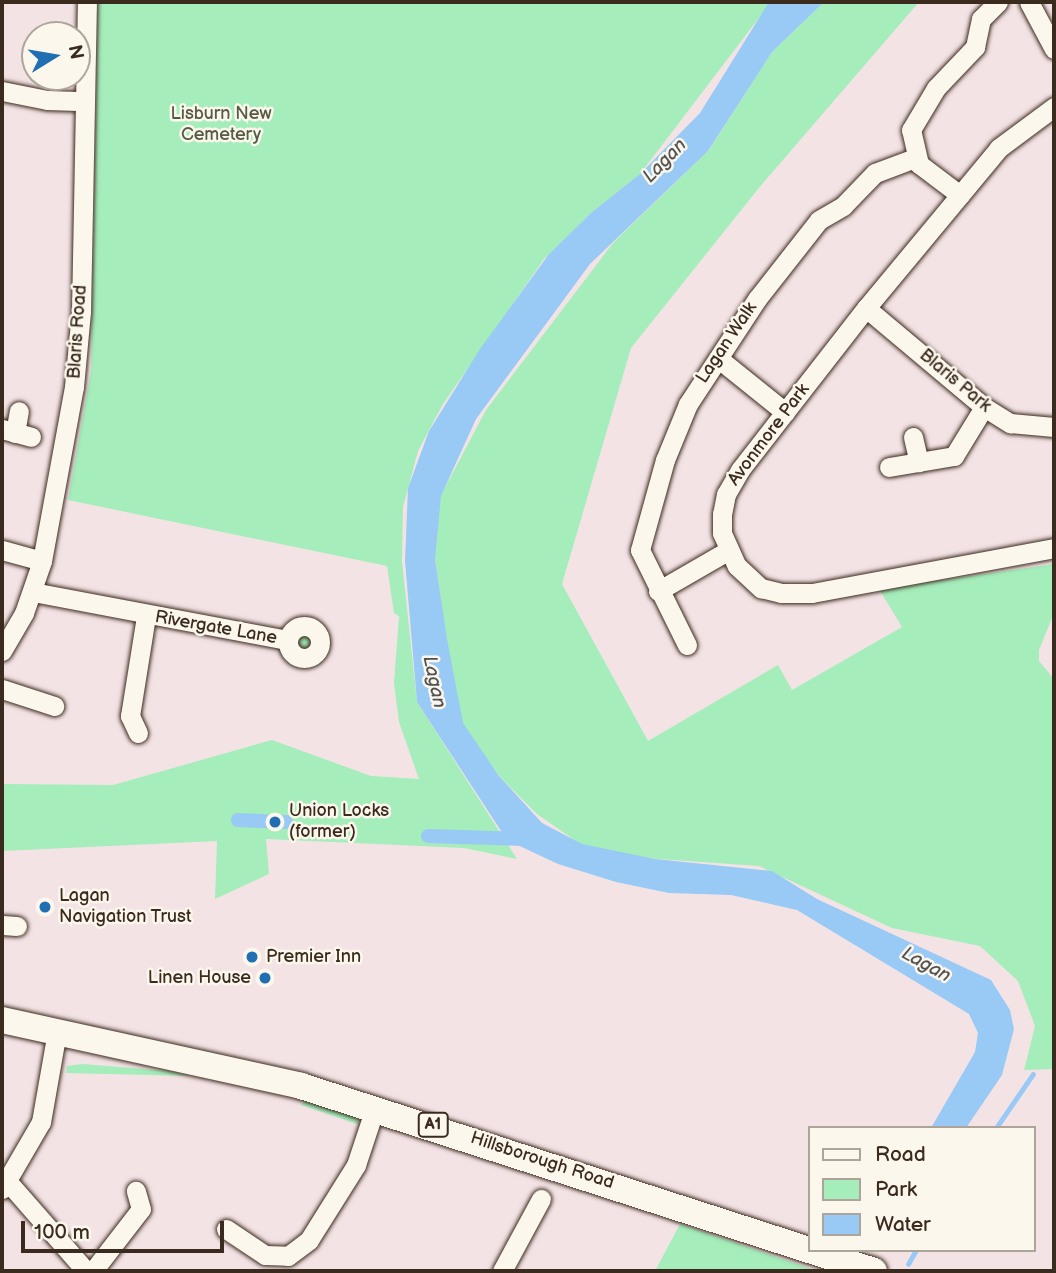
<!DOCTYPE html>
<html>
<head>
<meta charset="utf-8">
<style>
	body { margin:0 }
	#map { position:relative; width:1056px; height:1273px; overflow:hidden; background:#f4e3e5; font-family:"Balsamiq Sans",sans-serif }
	div>[style] { position:absolute }
	.green>* { inset:0; background:#a5edbb }
	.round { border-radius:50% }
	.water>* { inset:0; background:#99c9f5 }
	.stream>* { height:4.5px; margin:-2.25px; padding:0 2.25px; transform-origin:2.25px; border-radius:2.25px; background:#99c9f5 }
	.canal>* { height:14px; margin:-7px; padding:0 7px; transform-origin:7px; border-radius:7px; background:#99c9f5 }
	.roads { filter:drop-shadow(0 0 2px #3b2a1e) drop-shadow(0 0 2px #3b2a1e) }
	.minor>* { height:19px; margin:-9.5px; padding:0 9.5px; transform-origin:9.5px; border-radius:9.5px; background:#fbf7ec }
	.minor>.ring { margin:-9.5px; padding:0; box-sizing:content-box; background:none; border:19px solid #fbf7ec; border-radius:50% }
	.highway>* { height:26px; margin:-13px; padding:0 13px; transform-origin:13px; border-radius:13px; background:#fbf7ec }
	.dots>* { width:19px; height:19px; translate:-50% -50%; box-sizing:border-box; border:4px solid #fbf7ec; border-radius:50% }
	span { translate:-50% -50%; white-space:nowrap; text-align:center; line-height:1.15; -webkit-text-stroke:5px #fbf7ec; paint-order:stroke }
	.shield-label span { padding:2px 5px; background:#fbf7ec; border:2px solid; border-radius:5px; -webkit-text-stroke-width:0 }
	.shield-label { font-size:16px; color:#3b2a1e; font-weight:700 }
	.park-label { font-size:18px; color:#565b45 }
	.street-label { font-size:18px; color:#3b2a1e }
	.poi-label { font-size:18px; color:#3b2a1e }
	.left { translate:0 -50%; text-align:left }
	.right { translate:-100% -50%; text-align:right }
	.water-label { font-size:19px; color:#525254; font-style:italic }
	.frame { position:absolute; inset:0; border:4px solid #3b2a1e; pointer-events:none }
	.legend { position:absolute; left:808px; top:1126px; width:228px; height:126px; box-sizing:border-box; background:#fbf7ec; border:2px solid #aea59a; margin:0; padding:9px 12px; list-style:none; font-size:21px; color:#3b2a1e }
	.legend li { display:flex; align-items:center; gap:14px; height:35px }
	.legend b { width:35px; border:2px solid #aea59a }
	.north { position:absolute; left:21px; top:21px; width:70px; height:70px; box-sizing:border-box; background:#fbf7ec; border:2px solid #aea59a; border-radius:50%; rotate:79deg; font-size:19px; font-weight:700; line-height:28px; text-align:center; color:#3b2a1e }
	.north::after { content:''; display:block; margin:auto; width:24px; height:32px; background:#1f6fb2; clip-path:polygon(50% 0,100% 100%,50% 72%,0 100%) }
	.scale { position:absolute; left:21px; top:1221px; width:203px; height:32px; box-sizing:border-box; border:4px solid #3b2a1e; border-top:0; padding-left:9px; font-size:21px; line-height:24px; white-space:nowrap; color:#3b2a1e; -webkit-text-stroke:5px #fbf7ec; paint-order:stroke }
</style>
</head>
<body>
<div id="map">
	<div class="green">
		<i style="clip-path:polygon(98px 2px,771px 2px,640px 174px,592px 212px,544px 259px,443px 404px,418px 451px,403px 507px,402px 561px,417px 702px,517px 859px,464px 848px,266px 839px,269px 874px,215px 899px,217px 841px,2px 851px,2px 784px,113px 785px,272px 740px,371px 776px,419px 779px,399px 722px,394px 683px,399px 616px,394px 613px,387px 566px,68px 500px,91px 371px)"></i>
		<i style="clip-path:polygon(824px 2px,919px 2px,758px 189px,631px 348px,562px 584px,648px 741px,778px 665px,792px 690px,902px 627px,879px 589px,1054px 564px,1054px 613px,1039px 650px,1039px 661px,1054px 679px,1054px 1069px,1024px 1070px,1035px 1026px,1018px 981px,980px 946px,892px 928px,759px 866px,644px 858px,580px 844px,537px 814px,502px 779px,458px 722px,434px 551px,441px 495px,486px 410px,613px 243px,709px 150px,772px 52px)"></i>
		<i class="round" style="left:293px;top:631px;width:22px;height:22px"></i>
		<i style="clip-path:polygon(83px 1064px,169px 1071px,190px 1076px,66px 1073px,67px 1066px)"></i>
		<i style="clip-path:polygon(305px 1100px,354px 1115px,360px 1125px,301px 1105px)"></i>
		<i style="clip-path:polygon(680px 1224px,818px 1271px,655px 1271px)"></i>
	</div>
	<div class="water">
		<i style="clip-path:polygon(769px 2px,824px 2px,772px 52px,708px 151px,590px 264px,476px 419px,441px 496px,435px 559px,447px 639px,463px 723px,499px 776px,542px 823px,582px 844px,655px 859px,772px 871px,817px 899px,991px 980px,1010px 1010px,1014px 1029px,1002px 1075px,966px 1128px,931px 1128px,975px 1052px,978px 1033px,969px 1014px,797px 910px,731px 895px,669px 893px,616px 882px,558px 864px,507px 840px,417px 702px,405px 561px,408px 488px,429px 431px,480px 349px,549px 254px,592px 212px,640px 174px,700px 113px)"></i>
	</div>
	<div class="stream">
		<i style="left:996px;top:1128px;width:65px;rotate:-55.6deg"></i>
		<i style="left:908px;top:1264px;width:16px;rotate:-60deg"></i>
	</div>
	<div class="canal">
		<i style="left:238px;top:820px;width:48px;rotate:2.4deg"></i>
		<i style="left:428px;top:836px;width:99px;rotate:1.7deg"></i>
	</div>
	<div class="roads">
		<div class="minor">
			<i style="left:1029px;top:2px;width:53px;rotate:62deg"></i>
			<i style="left:2px;top:91px;width:46px;rotate:11.3deg"></i>
			<i style="left:47px;top:100px;width:38px;rotate:2deg"></i>
			<i style="left:1054px;top:107px;width:69px;rotate:143.3deg"></i>
			<i style="left:999px;top:148px;width:208px;rotate:129.7deg"></i>
			<i style="left:866px;top:308px;width:205px;rotate:127.9deg"></i>
			<i style="left:740px;top:470px;width:28px;rotate:120deg"></i>
			<i style="left:726px;top:494px;width:20px;rotate:101deg"></i>
			<i style="left:722px;top:514px;width:19px;rotate:90deg"></i>
			<i style="left:722px;top:533px;width:36px;rotate:66deg"></i>
			<i style="left:737px;top:566px;width:33px;rotate:43deg"></i>
			<i style="left:761px;top:588px;width:21px;rotate:14deg"></i>
			<i style="left:781px;top:593px;width:31px"></i>
			<i style="left:812px;top:593px;width:246px;rotate:-10.5deg"></i>
			<i style="left:960px;top:195px;width:51px;rotate:-142.9deg"></i>
			<i style="left:919px;top:164px;width:35px;rotate:-103deg"></i>
			<i style="left:911px;top:130px;width:49px;rotate:-59.2deg"></i>
			<i style="left:936px;top:88px;width:57px;rotate:-46.4deg"></i>
			<i style="left:975px;top:47px;width:29px;rotate:-78deg"></i>
			<i style="left:981px;top:19px;width:24px;rotate:-45deg"></i>
			<i style="left:866px;top:308px;width:154px;rotate:40deg"></i>
			<i style="left:984px;top:407px;width:31px;rotate:32deg"></i>
			<i style="left:1010px;top:423px;width:44px;rotate:5.2deg"></i>
			<i style="left:719px;top:359px;width:85px;rotate:38.8deg"></i>
			<i style="left:2px;top:429px;width:30px;rotate:15deg"></i>
			<i style="left:15px;top:433px;width:22px;rotate:-80deg"></i>
			<i style="left:913px;top:437px;width:26px;rotate:77deg"></i>
			<i style="left:889px;top:467px;width:66px;rotate:-9.6deg"></i>
			<i style="left:954px;top:456px;width:57px;rotate:-58.5deg"></i>
			<i style="left:2px;top:550px;width:41px;rotate:15.4deg"></i>
			<i style="left:658px;top:591px;width:82px;rotate:-30deg"></i>
			<i style="left:33px;top:592px;width:258px;rotate:10.7deg"></i>
			<i class="ring" style="left:288px;top:626px;width:13px;height:13px"></i>
			<i style="left:687px;top:645px;width:106px;rotate:-116.3deg"></i>
			<i style="left:640px;top:550px;width:93px;rotate:-74.5deg"></i>
			<i style="left:665px;top:460px;width:61px;rotate:-67.7deg"></i>
			<i style="left:688px;top:404px;width:126px;rotate:-56.7deg"></i>
			<i style="left:757px;top:299px;width:100px;rotate:-51.9deg"></i>
			<i style="left:819px;top:220px;width:28px;rotate:-30deg"></i>
			<i style="left:843px;top:206px;width:46px;rotate:-45.9deg"></i>
			<i style="left:875px;top:173px;width:43px;rotate:-20.6deg"></i>
			<i style="left:2px;top:651px;width:44px;rotate:-59.9deg"></i>
			<i style="left:24px;top:613px;width:55px;rotate:-70.9deg"></i>
			<i style="left:42px;top:561px;width:177px;rotate:-79.6deg"></i>
			<i style="left:74px;top:387px;width:75px;rotate:-84.7deg"></i>
			<i style="left:81px;top:312px;width:310px;rotate:-88.9deg"></i>
			<i style="left:2px;top:689px;width:55px;rotate:18.1deg"></i>
			<i style="left:138px;top:733px;width:19px;rotate:-115deg"></i>
			<i style="left:130px;top:716px;width:101px;rotate:-80.9deg"></i>
			<i style="left:2px;top:925px;width:15px;rotate:4deg"></i>
			<i style="left:8px;top:1182px;width:118px;rotate:48.8deg"></i>
			<i style="left:2px;top:1189px;width:78px;rotate:-59.8deg"></i>
			<i style="left:41px;top:1122px;width:92px;rotate:-80deg"></i>
			<i style="left:226px;top:1229px;width:47px;rotate:33.7deg"></i>
			<i style="left:265px;top:1255px;width:23px;rotate:2deg"></i>
			<i style="left:288px;top:1256px;width:26px;rotate:-37deg"></i>
			<i style="left:309px;top:1240px;width:89px;rotate:-57.9deg"></i>
			<i style="left:356px;top:1165px;width:60px;rotate:-71.6deg"></i>
			<i style="left:93px;top:1271px;width:78px;rotate:-52.3deg"></i>
			<i style="left:141px;top:1209px;width:19px;rotate:-106deg"></i>
			<i style="left:502px;top:1271px;width:82px;rotate:-61.6deg"></i>
		</div>
		<div class="highway">
			<i style="left:2px;top:1020px;width:306px;rotate:12.4deg"></i>
			<i style="left:301px;top:1086px;width:602px;rotate:17.89deg"></i>
		</div>
	</div>
	<div class="dots">
		<i style="left:275px;top:822px;background:#1f6fb2"></i>
		<i style="left:45px;top:907px;background:#1f6fb2"></i>
		<i style="left:252px;top:957px;background:#1f6fb2"></i>
		<i style="left:265px;top:978px;background:#1f6fb2"></i>
	</div>
	<div class="shield-label">
		<span style="left:433px;top:1125px">A1</span>
	</div>
	<div class="park-label">
		<span style="left:221px;top:125px">Lisburn New<br>Cemetery</span>
	</div>
	<div class="street-label">
		<span style="left:78px;top:332px;rotate:-86deg">Blaris Road</span>
		<span style="left:727px;top:343px;rotate:-56deg">Lagan Walk</span>
		<span style="left:955px;top:381px;rotate:40deg">Blaris Park</span>
		<span style="left:769px;top:435px;rotate:-53deg">Avonmore Park</span>
		<span style="left:216px;top:628px;rotate:10deg">Rivergate Lane</span>
		<span style="left:542px;top:1161px;rotate:18deg">Hillsborough Road</span>
	</div>
	<div class="poi-label">
		<span class="left" style="left:289px;top:822px">Union Locks<br>(former)</span>
		<span class="left" style="left:59px;top:907px">Lagan<br>Navigation Trust</span>
		<span class="left" style="left:266px;top:957px">Premier Inn</span>
		<span class="right" style="left:251px;top:978px">Linen House</span>
	</div>
	<div class="water-label">
		<span style="left:665px;top:161px;rotate:-46deg">Lagan</span>
		<span style="left:434px;top:682px;rotate:78deg">Lagan</span>
		<span style="left:926px;top:965px;rotate:29deg">Lagan</span>
	</div>
	<div class="frame"></div>
	<ul class="legend">
	<li><b style="height:9px;background:#fbf7ec"></b>Road</li>
	<li><b style="height:19px;background:#a5edbb"></b>Park</li>
	<li><b style="height:19px;background:#99c9f5"></b>Water</li>
	</ul>
	<div class="north">N</div>
	<div class="scale">100 m</div>
</div>
</body>
</html>
